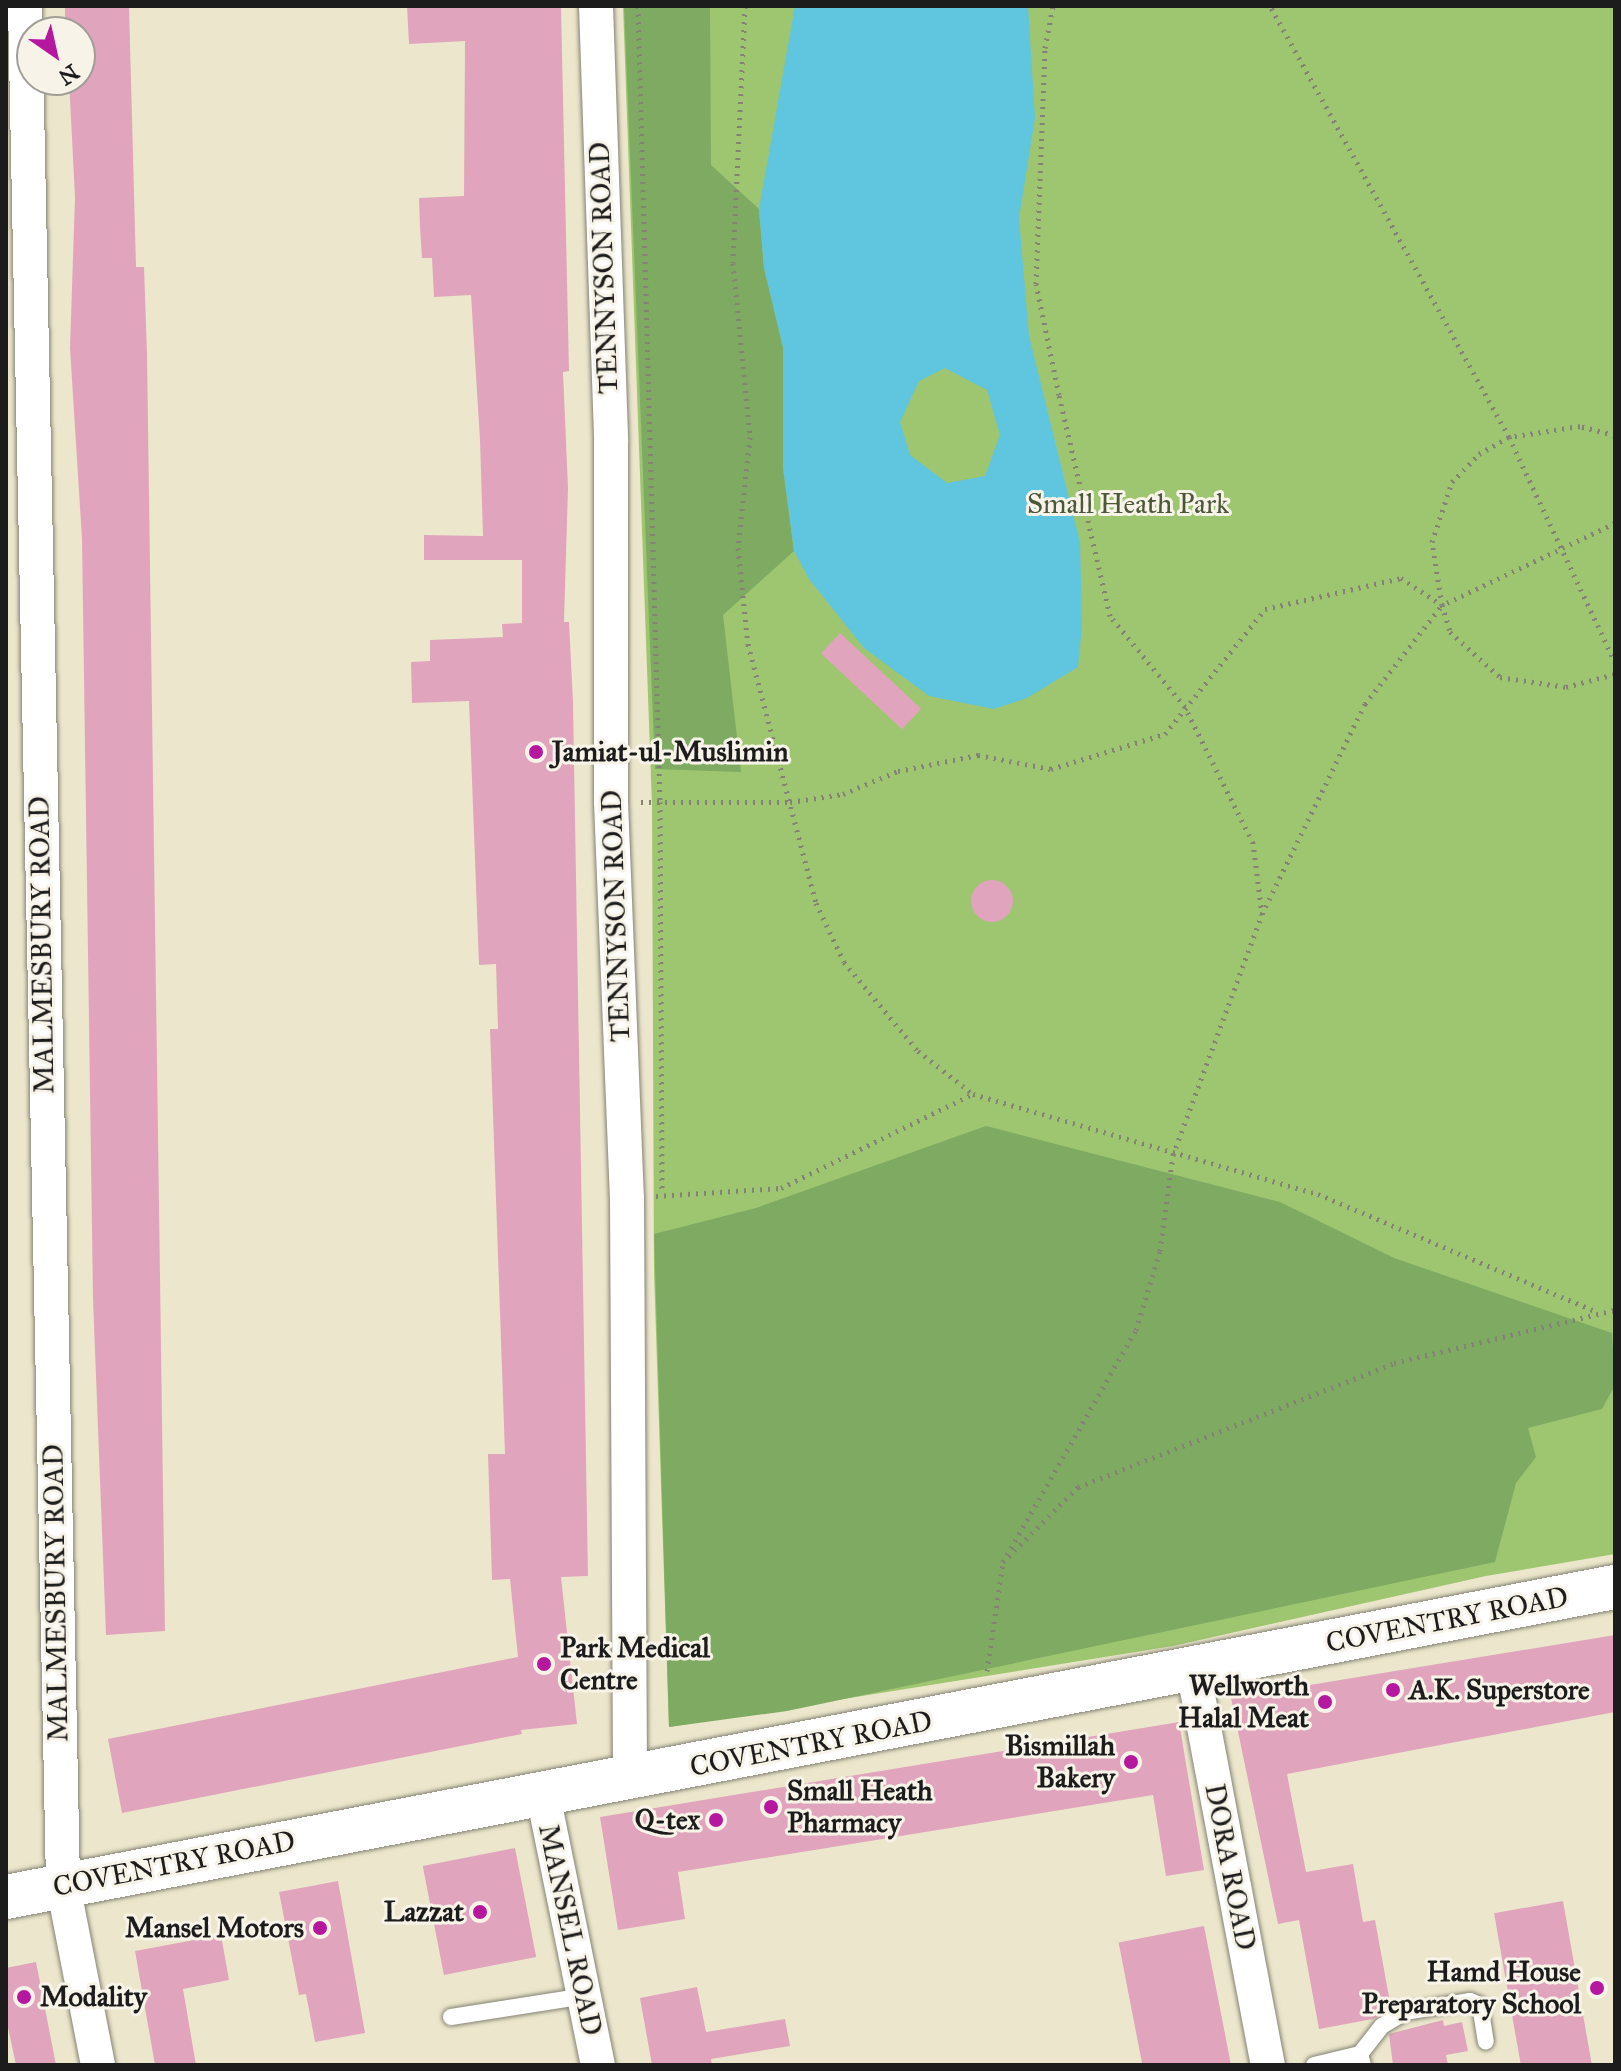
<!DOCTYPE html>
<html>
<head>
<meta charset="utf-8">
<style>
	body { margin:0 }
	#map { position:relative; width:1621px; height:2071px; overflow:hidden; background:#ece7cc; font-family:"IM FELL Great Primer",serif }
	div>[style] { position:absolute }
	.green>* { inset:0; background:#9ec570 }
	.forest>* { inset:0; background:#7eaa62 }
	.water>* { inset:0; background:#60c5de }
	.building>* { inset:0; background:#e0a5bd; transform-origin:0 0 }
	.round { border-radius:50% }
	.path>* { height:5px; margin-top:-2.5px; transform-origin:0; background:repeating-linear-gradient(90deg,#848274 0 2px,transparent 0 8px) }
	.roads { filter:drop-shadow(0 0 2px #848274) drop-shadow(0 0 2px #848274) }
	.lane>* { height:16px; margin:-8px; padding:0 8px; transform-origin:8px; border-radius:8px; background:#fff }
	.street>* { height:34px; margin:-17px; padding:0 17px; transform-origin:17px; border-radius:17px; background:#fff }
	.secondary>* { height:44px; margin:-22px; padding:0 22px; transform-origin:22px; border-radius:22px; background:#fff }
	.dots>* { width:22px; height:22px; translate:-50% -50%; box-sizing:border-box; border:4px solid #f7f3e8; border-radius:50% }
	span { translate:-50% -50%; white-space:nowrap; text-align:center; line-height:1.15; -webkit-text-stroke:6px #f7f3e8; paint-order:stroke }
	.street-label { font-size:28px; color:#1c1c1c }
	.park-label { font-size:28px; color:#4a5739 }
	.poi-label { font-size:28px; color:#1c1c1c; font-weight:700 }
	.left { translate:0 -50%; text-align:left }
	.right { translate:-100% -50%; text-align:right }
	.frame { position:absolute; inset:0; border:8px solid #1c1c1c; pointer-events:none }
	.north { position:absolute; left:16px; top:16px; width:80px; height:80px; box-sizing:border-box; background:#f7f3e8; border:2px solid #9f9d96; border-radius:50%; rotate:146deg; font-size:22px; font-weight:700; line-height:32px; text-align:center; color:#1c1c1c }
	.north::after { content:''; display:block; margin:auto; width:28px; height:36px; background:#b5179e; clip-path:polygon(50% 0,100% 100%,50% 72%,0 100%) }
</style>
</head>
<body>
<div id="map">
	<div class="green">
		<i style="clip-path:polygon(623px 6px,1615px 6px,1615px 1554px,1486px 1576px,1173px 1646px,669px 1727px,654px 1272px,652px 806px)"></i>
	</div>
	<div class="forest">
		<i style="clip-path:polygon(624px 6px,710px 6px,711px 165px,759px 209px,764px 268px,783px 347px,783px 467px,794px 551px,723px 615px,741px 772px,655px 769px)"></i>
		<i style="clip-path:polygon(986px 1126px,1280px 1202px,1394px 1258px,1612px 1333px,1615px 1385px,1602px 1409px,1528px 1428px,1536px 1457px,1516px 1483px,1495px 1562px,787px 1711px,669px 1727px,654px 1234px,756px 1208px)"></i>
	</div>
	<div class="water">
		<i style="clip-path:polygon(evenodd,795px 6px,1028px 6px,1035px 118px,1019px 218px,1029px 336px,1080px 542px,1082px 626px,1078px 667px,1027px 698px,994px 709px,929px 696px,864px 648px,809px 579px,794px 551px,783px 467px,783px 347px,764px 268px,759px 209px,795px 6px,945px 368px,987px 390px,1000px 435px,985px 476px,947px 483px,910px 455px,900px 422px,919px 381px,945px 368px)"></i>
	</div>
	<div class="building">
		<i style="clip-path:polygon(65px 6px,129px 6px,136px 267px,144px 267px,147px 353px,165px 1631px,106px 1635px,93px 1299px,82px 539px,70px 348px,75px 197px,69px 80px,80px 80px,80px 32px,65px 32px)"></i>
		<i style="clip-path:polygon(407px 6px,561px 6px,569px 371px,563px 372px,568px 488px,564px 622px,569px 622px,573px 702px,588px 1576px,561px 1577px,577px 1724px,521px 1730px,522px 1734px,122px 1813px,108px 1739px,518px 1657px,510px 1579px,492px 1580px,488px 1454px,505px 1454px,490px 1029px,498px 1029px,497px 997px,496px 964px,479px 965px,469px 701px,412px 703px,411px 662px,430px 661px,430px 640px,503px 637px,502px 624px,522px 623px,522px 560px,424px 560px,424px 535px,483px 536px,480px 440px,471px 295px,434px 297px,432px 258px,422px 258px,420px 228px,419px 198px,464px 196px,465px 41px,409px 44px)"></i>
		<i style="left:840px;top:633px;width:111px;height:28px;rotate:43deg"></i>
		<i class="round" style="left:971px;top:880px;width:42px;height:42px"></i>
		<i style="clip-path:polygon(1615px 1635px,1615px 1712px,1287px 1774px,1306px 1872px,1353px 1864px,1363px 1922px,1375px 1920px,1391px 2008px,1373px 2019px,1319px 2029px,1299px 1920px,1278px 1924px,1231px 1698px)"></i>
		<i style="clip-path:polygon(1179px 1722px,1204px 1870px,1166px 1876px,1153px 1795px,678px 1872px,685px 1919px,618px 1930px,600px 1817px)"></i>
		<i style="left:515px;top:1848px;width:111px;height:94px;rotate:79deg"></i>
		<i style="clip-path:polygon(338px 1881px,365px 2033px,315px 2042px,306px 1994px,299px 1995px,279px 1892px)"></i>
		<i style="left:1563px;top:1901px;width:167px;height:70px;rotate:80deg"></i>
		<i style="left:1204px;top:1926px;width:141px;height:87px;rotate:79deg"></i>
		<i style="clip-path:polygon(221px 1935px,229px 1980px,183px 1989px,196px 2065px,155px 2065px,135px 1951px)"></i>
		<i style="clip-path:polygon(36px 1962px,56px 2065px,16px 2065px,6px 2018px,6px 1968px)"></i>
		<i style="clip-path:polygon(697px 1987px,706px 2032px,785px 2019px,790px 2046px,711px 2059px,712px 2065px,652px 2065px,640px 1998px)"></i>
		<i style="clip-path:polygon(1443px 2020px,1444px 2026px,1462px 2022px,1468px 2051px,1446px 2055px,1448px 2065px,1393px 2065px,1389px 2034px)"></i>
	</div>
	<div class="path">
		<i style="left:638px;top:6px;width:796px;rotate:88.42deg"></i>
		<i style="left:660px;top:802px;width:387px;rotate:89.7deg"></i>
		<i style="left:745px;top:6px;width:257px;rotate:92.7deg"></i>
		<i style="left:733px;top:263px;width:175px;rotate:84.4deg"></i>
		<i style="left:750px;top:437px;width:112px;rotate:96.2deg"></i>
		<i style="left:738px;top:548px;width:97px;rotate:84.1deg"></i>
		<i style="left:748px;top:644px;width:268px;rotate:75.3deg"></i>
		<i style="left:816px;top:903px;width:65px;rotate:64.6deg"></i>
		<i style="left:844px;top:962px;width:116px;rotate:50.3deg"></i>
		<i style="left:918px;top:1051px;width:70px;rotate:38deg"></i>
		<i style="left:1615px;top:435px;width:36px;rotate:-166deg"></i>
		<i style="left:1580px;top:426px;width:72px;rotate:171.2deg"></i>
		<i style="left:1509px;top:437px;width:249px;rotate:64.8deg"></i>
		<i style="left:1615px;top:523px;width:191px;rotate:154.6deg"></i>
		<i style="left:1442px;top:605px;width:28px;rotate:73deg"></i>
		<i style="left:1450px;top:632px;width:67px;rotate:42deg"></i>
		<i style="left:1500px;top:677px;width:67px;rotate:8.6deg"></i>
		<i style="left:1566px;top:687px;width:51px;rotate:-14.9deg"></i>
		<i style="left:641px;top:802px;width:149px"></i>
		<i style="left:790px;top:802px;width:54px;rotate:-8.6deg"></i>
		<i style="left:843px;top:794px;width:60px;rotate:-22.7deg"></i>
		<i style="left:898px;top:771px;width:82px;rotate:-11.3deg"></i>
		<i style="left:978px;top:755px;width:74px;rotate:10.9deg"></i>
		<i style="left:1051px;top:769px;width:119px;rotate:-17.1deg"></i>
		<i style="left:1165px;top:734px;width:160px;rotate:-51.3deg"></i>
		<i style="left:1265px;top:609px;width:139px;rotate:-12.8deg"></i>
		<i style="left:1401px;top:578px;width:49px;rotate:33.4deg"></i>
		<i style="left:1442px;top:605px;width:64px;rotate:-99deg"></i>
		<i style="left:1432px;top:542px;width:63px;rotate:-71.6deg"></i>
		<i style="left:1452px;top:482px;width:39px;rotate:-46deg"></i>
		<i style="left:1479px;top:454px;width:34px;rotate:-30deg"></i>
		<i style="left:1509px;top:437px;width:493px;rotate:-119deg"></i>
		<i style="left:1262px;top:914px;width:234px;rotate:-63.9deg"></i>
		<i style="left:1365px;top:704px;width:125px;rotate:-52.1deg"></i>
		<i style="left:656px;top:1196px;width:125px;rotate:-3.7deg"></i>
		<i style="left:781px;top:1188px;width:214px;rotate:-26.1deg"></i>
		<i style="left:973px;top:1094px;width:359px;rotate:16.2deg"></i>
		<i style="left:1318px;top:1194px;width:301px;rotate:22.9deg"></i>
		<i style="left:1003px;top:1562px;width:267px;rotate:-60.2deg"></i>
		<i style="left:1136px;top:1330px;width:83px;rotate:-73.1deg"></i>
		<i style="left:1160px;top:1251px;width:97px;rotate:-82.3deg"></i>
		<i style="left:1173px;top:1155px;width:256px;rotate:-69.7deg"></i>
		<i style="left:1262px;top:915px;width:73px;rotate:-97.1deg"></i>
		<i style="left:1253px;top:843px;width:152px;rotate:-116.6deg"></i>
		<i style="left:1185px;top:707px;width:118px;rotate:-129.5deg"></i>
		<i style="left:1110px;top:616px;width:227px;rotate:-103deg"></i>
		<i style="left:1059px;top:395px;width:113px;rotate:-101.7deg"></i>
		<i style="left:1036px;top:284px;width:236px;rotate:-87.8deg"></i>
		<i style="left:1045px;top:48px;width:43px;rotate:-79.2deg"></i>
		<i style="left:987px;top:1671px;width:110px;rotate:-81.6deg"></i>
		<i style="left:1003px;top:1562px;width:106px;rotate:-45deg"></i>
		<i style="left:1078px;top:1487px;width:339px;rotate:-21.4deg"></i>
		<i style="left:1394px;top:1363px;width:227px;rotate:-13.5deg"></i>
	</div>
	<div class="roads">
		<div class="lane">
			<i style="left:451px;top:2017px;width:136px;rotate:-8.9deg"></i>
			<i style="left:1360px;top:2054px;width:36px;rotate:-52deg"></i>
			<i style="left:1382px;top:2026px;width:27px;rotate:-31deg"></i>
			<i style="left:1405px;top:2012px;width:66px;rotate:-9.6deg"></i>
			<i style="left:1470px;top:2001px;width:11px;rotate:22deg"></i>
			<i style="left:1480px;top:2005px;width:37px;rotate:81deg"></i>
			<i style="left:1314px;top:2065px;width:47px;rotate:-13.4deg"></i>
			<i style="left:1360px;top:2054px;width:11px;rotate:75deg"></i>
		</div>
		<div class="street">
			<i style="left:25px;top:6px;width:1879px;rotate:88.84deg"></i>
			<i style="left:63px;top:1885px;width:183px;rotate:79deg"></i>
			<i style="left:596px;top:6px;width:436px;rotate:88deg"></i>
			<i style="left:611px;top:442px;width:360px;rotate:90deg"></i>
			<i style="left:611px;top:802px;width:396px;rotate:87.7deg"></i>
			<i style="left:627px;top:1198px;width:580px;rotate:89.7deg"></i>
			<i style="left:1193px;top:1669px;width:403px;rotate:79.3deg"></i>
			<i style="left:543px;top:1795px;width:276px;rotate:78.5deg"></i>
		</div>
		<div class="secondary">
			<i style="left:6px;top:1897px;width:1639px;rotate:-10.91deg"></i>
		</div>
	</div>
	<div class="dots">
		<i style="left:536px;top:752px;background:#b5179e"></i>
		<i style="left:544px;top:1664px;background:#b5179e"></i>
		<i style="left:1393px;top:1690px;background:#b5179e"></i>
		<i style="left:1325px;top:1702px;background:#b5179e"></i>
		<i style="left:1131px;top:1762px;background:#b5179e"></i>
		<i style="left:771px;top:1807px;background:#b5179e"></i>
		<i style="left:716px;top:1820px;background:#b5179e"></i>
		<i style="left:480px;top:1912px;background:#b5179e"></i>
		<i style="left:320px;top:1928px;background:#b5179e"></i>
		<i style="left:1597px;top:1988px;background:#b5179e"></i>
		<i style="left:24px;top:1997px;background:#b5179e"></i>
	</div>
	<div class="street-label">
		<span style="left:604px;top:268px;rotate:-92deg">TENNYSON ROAD</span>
		<span style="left:616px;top:916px;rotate:-92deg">TENNYSON ROAD</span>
		<span style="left:42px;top:945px;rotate:-91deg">MALMESBURY ROAD</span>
		<span style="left:56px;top:1593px;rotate:-91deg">MALMESBURY ROAD</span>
		<span style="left:1447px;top:1620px;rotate:-11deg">COVENTRY ROAD</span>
		<span style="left:811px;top:1744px;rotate:-11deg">COVENTRY ROAD</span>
		<span style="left:174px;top:1864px;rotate:-11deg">COVENTRY ROAD</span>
		<span style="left:1230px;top:1867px;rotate:79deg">DORA ROAD</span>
		<span style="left:570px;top:1930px;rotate:78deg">MANSEL ROAD</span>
	</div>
	<div class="park-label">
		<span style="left:1128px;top:504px">Small Heath Park</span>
	</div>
	<div class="poi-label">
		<span class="left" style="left:552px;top:752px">Jamiat-ul-Muslimin</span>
		<span class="left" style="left:560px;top:1664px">Park Medical<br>Centre</span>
		<span class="right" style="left:1309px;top:1702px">Wellworth<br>Halal Meat</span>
		<span class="left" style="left:1409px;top:1690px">A.K. Superstore</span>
		<span class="right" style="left:1115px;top:1762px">Bismillah<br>Bakery</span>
		<span class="left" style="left:787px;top:1807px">Small Heath<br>Pharmacy</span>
		<span class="right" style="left:700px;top:1820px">Q-tex</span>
		<span class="right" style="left:464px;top:1912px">Lazzat</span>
		<span class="right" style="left:304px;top:1928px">Mansel Motors</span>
		<span class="right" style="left:1581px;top:1988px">Hamd House<br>Preparatory School</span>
		<span class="left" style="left:40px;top:1997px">Modality</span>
	</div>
	<div class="frame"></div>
	<div class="north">N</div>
</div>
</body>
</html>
